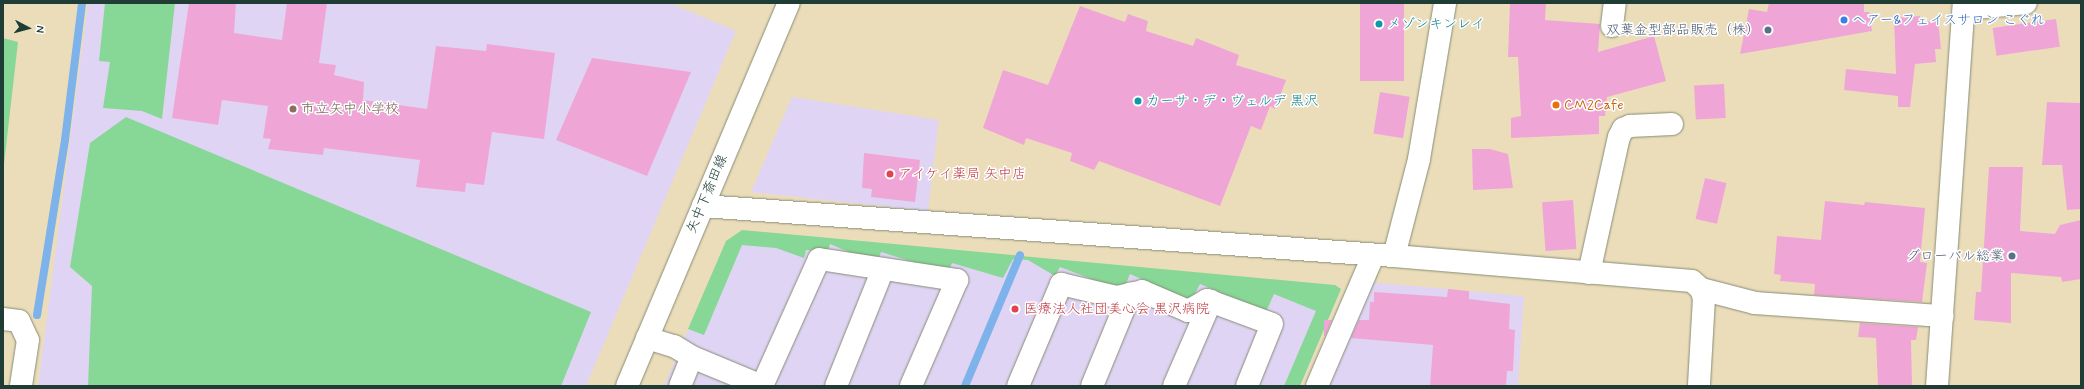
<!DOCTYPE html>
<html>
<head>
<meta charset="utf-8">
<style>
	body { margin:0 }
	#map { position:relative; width:2084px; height:389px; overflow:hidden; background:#ecddba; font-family:Mynerve,"Klee One",sans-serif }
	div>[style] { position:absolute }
	.built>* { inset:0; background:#e0d4f4 }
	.green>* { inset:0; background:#87d796 }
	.stream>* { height:8px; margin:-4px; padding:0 4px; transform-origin:4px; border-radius:4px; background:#7eb2eb }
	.building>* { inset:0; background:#efa6d6; transform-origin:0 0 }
	.roads { filter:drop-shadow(0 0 1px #868d77) drop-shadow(0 0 1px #868d77) }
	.minor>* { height:22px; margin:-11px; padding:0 11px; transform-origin:11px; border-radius:11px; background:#fff }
	.dots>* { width:11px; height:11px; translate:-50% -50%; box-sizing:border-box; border:2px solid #fff; border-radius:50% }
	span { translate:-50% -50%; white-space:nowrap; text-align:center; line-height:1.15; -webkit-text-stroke:3px #fff; paint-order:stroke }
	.shop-label { font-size:14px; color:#366cbe }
	.left { translate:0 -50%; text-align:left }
	.culture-label { font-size:14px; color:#0d838f }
	.service-label { font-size:14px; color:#4e5e75 }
	.right { translate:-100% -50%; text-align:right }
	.food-label { font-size:14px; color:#c56008 }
	.education-label { font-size:14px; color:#785e54 }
	.health-label { font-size:14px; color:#be3a42 }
	.street-label { font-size:14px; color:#1f3d34 }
	.frame { position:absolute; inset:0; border:4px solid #1f3d34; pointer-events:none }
	.north { position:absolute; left:8px; top:8px; width:40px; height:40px; -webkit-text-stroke:3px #fff; paint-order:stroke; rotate:96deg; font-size:11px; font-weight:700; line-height:16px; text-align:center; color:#1f3d34 }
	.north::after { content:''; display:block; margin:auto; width:14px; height:18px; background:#1f3d34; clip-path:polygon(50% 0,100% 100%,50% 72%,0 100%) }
</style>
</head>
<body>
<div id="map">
	<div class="built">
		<i style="clip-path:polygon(88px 3px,670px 3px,736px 31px,586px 386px,38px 386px)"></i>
		<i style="clip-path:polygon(792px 97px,939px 120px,928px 211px,751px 192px)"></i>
		<i style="clip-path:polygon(726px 241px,830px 244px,1335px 285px,1341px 289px,1300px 386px,664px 386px)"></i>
		<i style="clip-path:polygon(1368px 282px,1524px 296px,1518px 386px,1326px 386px)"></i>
	</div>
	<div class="green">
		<i style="clip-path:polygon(105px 3px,175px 3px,162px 119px,142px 111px,103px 108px,110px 62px,99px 61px)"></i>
		<i style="clip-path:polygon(3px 38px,18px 42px,3px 173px)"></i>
		<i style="clip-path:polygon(126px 117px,591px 312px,561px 386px,88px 386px,92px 286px,70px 267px,90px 143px)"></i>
		<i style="clip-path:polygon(742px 230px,1335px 285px,1341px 289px,1300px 386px,1284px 386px,1316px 311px,1274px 294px,1266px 312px,1200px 284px,1191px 301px,1130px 274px,1123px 291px,1060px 267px,1055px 276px,1028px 260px,1013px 259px,1003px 278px,952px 263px,948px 273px,881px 252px,877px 264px,830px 244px,828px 252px,806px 250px,804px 258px,776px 248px,742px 245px,704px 335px,688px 329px,726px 241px)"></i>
	</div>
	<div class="stream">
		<i style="left:37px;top:315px;width:177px;rotate:-80.9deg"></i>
		<i style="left:65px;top:140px;width:138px;rotate:-82.9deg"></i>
		<i style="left:965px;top:386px;width:142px;rotate:-67.2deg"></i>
	</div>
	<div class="building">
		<i style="clip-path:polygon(189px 3px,236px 3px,234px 33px,282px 40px,287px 3px,327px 3px,319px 63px,336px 65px,334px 75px,364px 82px,363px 100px,427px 109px,436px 46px,486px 51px,487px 44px,555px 53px,544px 139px,492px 132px,484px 185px,466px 183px,465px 192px,416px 187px,420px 160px,324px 148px,323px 155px,268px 149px,271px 139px,263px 138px,268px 106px,222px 100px,218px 125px,172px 118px)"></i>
		<i style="left:1360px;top:3px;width:44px;height:78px"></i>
		<i style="clip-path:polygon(1510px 3px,1546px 3px,1545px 20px,1600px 24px,1598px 52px,1654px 36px,1666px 81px,1607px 97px,1605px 116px,1599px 116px,1599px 134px,1511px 138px,1511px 118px,1521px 116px,1518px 57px,1508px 57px)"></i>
		<i style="clip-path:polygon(1769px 3px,1864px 3px,1864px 12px,1869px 12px,1872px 31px,1740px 54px,1749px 9px,1767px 12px)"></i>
		<i style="clip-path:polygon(1080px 6px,1125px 22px,1128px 14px,1148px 21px,1146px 31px,1193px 46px,1196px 38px,1239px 55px,1236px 65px,1286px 80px,1275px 109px,1270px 106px,1261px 130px,1251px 126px,1220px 206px,1099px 161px,1094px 170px,1070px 161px,1072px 153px,1026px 138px,1024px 145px,983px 128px,1003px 70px,1048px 85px)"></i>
		<i style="clip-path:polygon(1920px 16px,1920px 23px,1938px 20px,1941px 49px,1935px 49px,1936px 62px,1915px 64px,1910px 107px,1898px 107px,1898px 96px,1844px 90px,1846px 69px,1896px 74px,1894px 18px)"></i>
		<i style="left:2056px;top:19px;width:28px;height:64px;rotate:82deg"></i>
		<i style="clip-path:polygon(592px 58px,691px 72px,647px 176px,556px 140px)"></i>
		<i style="left:1724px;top:84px;width:34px;height:30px;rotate:87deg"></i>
		<i style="left:1380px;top:92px;width:30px;height:42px;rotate:9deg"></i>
		<i style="clip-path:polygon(2047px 102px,2081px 103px,2081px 209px,2067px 210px,2062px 165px,2042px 165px)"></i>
		<i style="clip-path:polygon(1472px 149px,1490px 149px,1508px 154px,1513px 188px,1473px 190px)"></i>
		<i style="clip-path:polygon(864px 153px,920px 160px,915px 202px,871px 197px,872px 189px,862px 188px)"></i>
		<i style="clip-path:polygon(1989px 167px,2023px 167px,2020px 231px,2055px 234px,2060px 225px,2081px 220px,2081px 279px,2062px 282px,2061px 277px,2011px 273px,2011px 323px,1974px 320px,1976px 292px,1981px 292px)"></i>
		<i style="left:1705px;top:178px;width:22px;height:42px;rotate:13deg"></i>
		<i style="left:1573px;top:200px;width:49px;height:31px;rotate:86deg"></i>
		<i style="clip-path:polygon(1825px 201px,1864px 205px,1865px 202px,1925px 208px,1920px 262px,1927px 263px,1922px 302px,1814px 295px,1815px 284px,1780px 281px,1781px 275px,1774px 274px,1777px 236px,1821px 240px)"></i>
		<i style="clip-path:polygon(1448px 289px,1469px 291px,1469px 299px,1510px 304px,1509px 329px,1515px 330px,1513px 371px,1507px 371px,1506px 386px,1430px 386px,1433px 345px,1351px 338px,1359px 320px,1369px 320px,1370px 302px,1374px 302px,1374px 292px,1447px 297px)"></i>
		<i style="clip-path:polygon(1324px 320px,1332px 320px,1325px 336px,1324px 336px)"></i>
		<i style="clip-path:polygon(1860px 323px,1918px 327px,1916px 340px,1911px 340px,1912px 386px,1878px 386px,1876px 338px,1858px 337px)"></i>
	</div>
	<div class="roads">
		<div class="minor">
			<i style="left:1965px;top:9px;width:61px;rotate:-5.6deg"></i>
			<i style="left:1612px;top:26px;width:23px;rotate:-83deg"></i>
			<i style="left:703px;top:206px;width:693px;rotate:4.14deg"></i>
			<i style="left:1394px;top:256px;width:299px;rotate:4.8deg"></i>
			<i style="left:1692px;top:281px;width:12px;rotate:42deg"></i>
			<i style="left:1701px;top:289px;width:9px;rotate:72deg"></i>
			<i style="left:1704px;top:298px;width:88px;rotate:93.3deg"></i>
			<i style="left:1394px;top:256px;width:100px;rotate:-75.5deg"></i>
			<i style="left:1419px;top:159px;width:158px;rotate:-80.5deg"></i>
			<i style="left:1589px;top:273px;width:139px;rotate:-77.6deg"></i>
			<i style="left:1619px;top:137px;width:9px;rotate:-63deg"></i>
			<i style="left:1623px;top:129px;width:8px;rotate:-23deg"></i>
			<i style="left:1630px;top:126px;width:42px;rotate:-2.7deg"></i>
			<i style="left:1701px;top:289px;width:56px;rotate:14.5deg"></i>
			<i style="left:1755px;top:303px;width:188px;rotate:4deg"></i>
			<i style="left:3px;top:319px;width:16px;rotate:7deg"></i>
			<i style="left:19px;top:321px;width:21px;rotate:65deg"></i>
			<i style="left:28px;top:340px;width:47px;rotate:98.7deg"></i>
			<i style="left:647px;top:338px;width:28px;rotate:17deg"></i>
			<i style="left:674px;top:346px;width:21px;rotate:31deg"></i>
			<i style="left:692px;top:357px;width:76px;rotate:22.5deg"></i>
			<i style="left:627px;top:386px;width:416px;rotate:-67.1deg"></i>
			<i style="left:680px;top:386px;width:31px;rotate:-68deg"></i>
			<i style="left:762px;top:386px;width:139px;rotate:-65.8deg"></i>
			<i style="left:819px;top:259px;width:140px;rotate:8.7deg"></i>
			<i style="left:957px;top:280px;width:116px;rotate:113.5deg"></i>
			<i style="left:836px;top:386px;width:126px;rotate:-68.1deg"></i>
			<i style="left:1018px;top:386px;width:111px;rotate:-67.1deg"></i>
			<i style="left:1061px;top:284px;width:57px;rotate:13.1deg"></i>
			<i style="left:1117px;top:297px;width:26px;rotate:-13deg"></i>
			<i style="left:1142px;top:291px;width:50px;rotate:23.5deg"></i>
			<i style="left:1188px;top:311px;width:22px;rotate:-30deg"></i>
			<i style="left:1207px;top:300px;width:69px;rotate:20.3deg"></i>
			<i style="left:1272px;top:324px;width:67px;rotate:112deg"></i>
			<i style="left:1092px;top:386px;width:100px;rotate:-67.6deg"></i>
			<i style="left:1174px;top:386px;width:93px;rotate:-66.5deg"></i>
			<i style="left:1317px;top:386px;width:142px;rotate:-66.7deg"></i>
			<i style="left:1937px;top:386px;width:384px;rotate:-86deg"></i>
		</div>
	</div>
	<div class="dots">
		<i style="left:1844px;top:20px;background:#3f7fe0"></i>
		<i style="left:1379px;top:24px;background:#0f9aa8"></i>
		<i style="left:1768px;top:30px;background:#5c6f8a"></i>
		<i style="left:1138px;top:101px;background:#0f9aa8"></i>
		<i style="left:1556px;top:105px;background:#e8710a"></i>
		<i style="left:293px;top:109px;background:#8d6e63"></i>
		<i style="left:890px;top:174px;background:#e0444e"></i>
		<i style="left:2012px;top:256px;background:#5c6f8a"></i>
		<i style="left:1015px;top:309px;background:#e0444e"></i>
	</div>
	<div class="shop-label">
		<span class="left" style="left:1852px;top:20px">ヘアー&amp;フェイスサロン こぐれ</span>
	</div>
	<div class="culture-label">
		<span class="left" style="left:1387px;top:24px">メゾンキンレイ</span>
		<span class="left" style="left:1146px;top:101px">カーサ・デ・ヴェルデ 黒沢</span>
	</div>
	<div class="service-label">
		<span class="right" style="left:1760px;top:30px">双葉金型部品販売（株）</span>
		<span class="right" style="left:2004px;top:256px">グローバル総業</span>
	</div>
	<div class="food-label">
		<span class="left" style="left:1564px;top:105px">CM2Cafe</span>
	</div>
	<div class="education-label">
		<span class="left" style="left:301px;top:109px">市立矢中小学校</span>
	</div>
	<div class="health-label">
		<span class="left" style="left:898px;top:174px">アイケイ薬局 矢中店</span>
		<span class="left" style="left:1024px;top:309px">医療法人社団美心会 黒沢病院</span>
	</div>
	<div class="street-label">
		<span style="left:707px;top:194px;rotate:-67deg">矢中下斎田線</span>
	</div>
	<div class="frame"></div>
	<div class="north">N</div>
</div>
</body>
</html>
